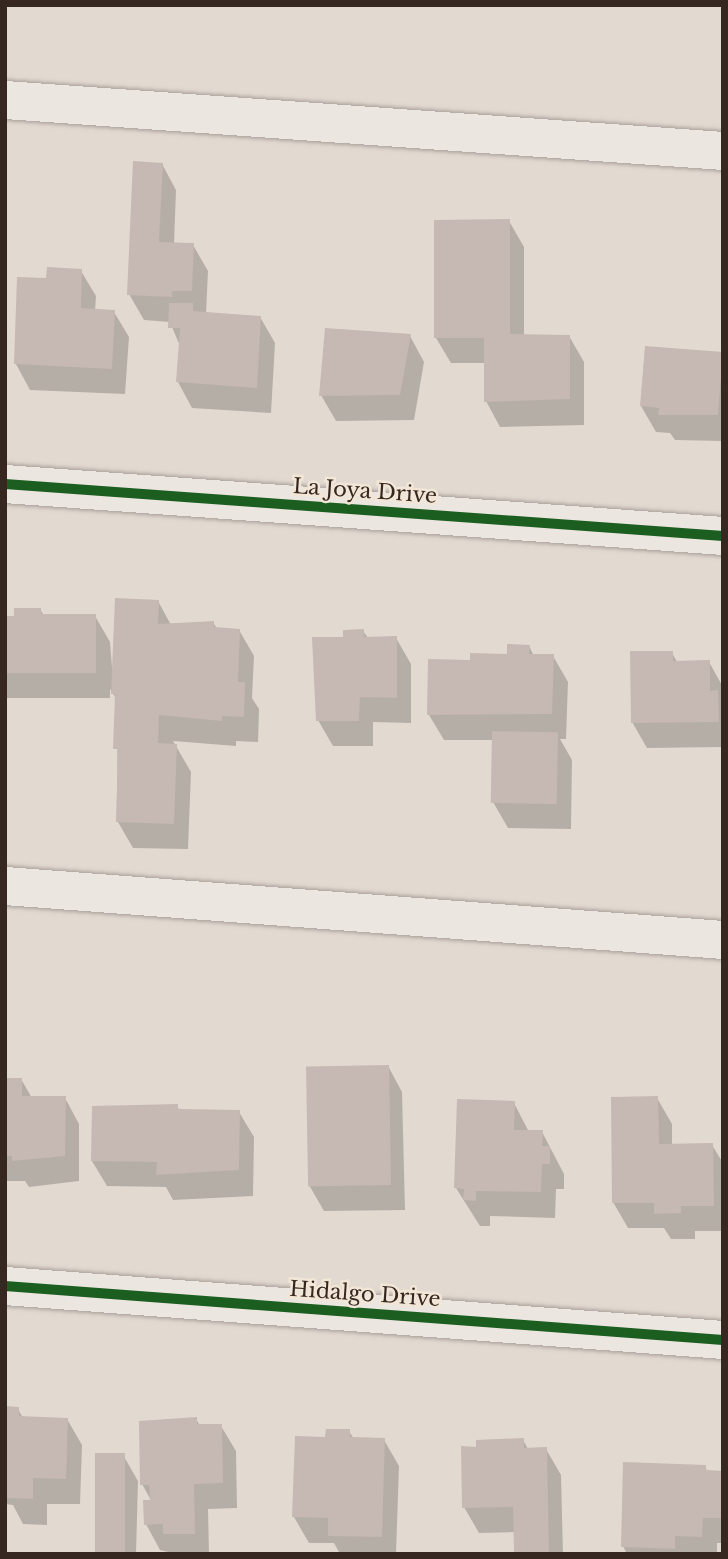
<!DOCTYPE html>
<html>
<head>
<meta charset="utf-8">
<style>
	body { margin:0 }
	#map { position:relative; width:728px; height:1559px; overflow:hidden; background:#e2dad1; font-family:"Libre Baskerville",serif }
	div>[style] { position:absolute }
	.shadow>* { inset:0; background:#0003 }
	.building>* { inset:0; background:#c6b8b2; transform-origin:0 0 }
	.roads { filter:drop-shadow(0 0 2px #a8a099) drop-shadow(0 0 2px #a8a099) }
	.minor>* { height:38px; margin:-19px; padding:0 19px; transform-origin:19px; border-radius:19px; background:#ebe6e0 }
	.cycleway>* { height:10px; margin:-5px; padding:0 5px; transform-origin:5px; border-radius:5px; background:#1b5e20 }
	span { translate:-50% -50%; white-space:nowrap; text-align:center; line-height:1.15; -webkit-text-stroke:5px #f2e6d7; paint-order:stroke }
	.street-label { font-size:21px; color:#362821 }
	.frame { position:absolute; inset:0; border:7px solid #362821; pointer-events:none }
</style>
</head>
<body>
<div id="map">
	<div class="shadow">
		<i style="clip-path:polygon(162px 164px,176px 190px,174px 244px,193px 245px,208px 271px,206px 314px,260px 317px,275px 343px,271px 413px,192px 408px,178px 382px,180px 346px,170px 322px,144px 320px,129px 294px)"></i>
		<i style="clip-path:polygon(509px 221px,524px 247px,524px 336px,569px 336px,584px 362px,584px 425px,500px 427px,486px 401px,485px 363px,451px 363px,436px 338px)"></i>
		<i style="clip-path:polygon(81px 271px,96px 296px,95px 311px,114px 312px,129px 337px,125px 394px,30px 390px,16px 364px,48px 280px)"></i>
		<i style="clip-path:polygon(410px 336px,424px 362px,414px 420px,336px 421px,321px 395px)"></i>
		<i style="clip-path:polygon(723px 354px,723px 441px,675px 440px,670px 433px,656px 432px,641px 406px)"></i>
		<i style="clip-path:polygon(158px 601px,171px 625px,213px 622px,217px 629px,239px 630px,254px 656px,252px 698px,259px 709px,258px 742px,236px 741px,236px 746px,173px 741px,191px 772px,188px 849px,133px 848px,118px 822px,117px 700px,110px 689px,110px 698px,5px 698px,5px 618px,40px 609px,44px 616px,95px 616px,110px 642px,113px 680px)"></i>
		<i style="clip-path:polygon(363px 631px,368px 638px,396px 638px,411px 664px,411px 723px,373px 722px,373px 746px,333px 746px,318px 720px)"></i>
		<i style="clip-path:polygon(529px 646px,534px 656px,553px 656px,568px 682px,566px 739px,560px 739px,572px 760px,571px 829px,508px 828px,493px 802px,494px 740px,444px 740px,429px 715px,472px 661px,509px 656px)"></i>
		<i style="clip-path:polygon(672px 653px,677px 662px,709px 662px,723px 687px,723px 747px,647px 748px,632px 722px)"></i>
		<i style="clip-path:polygon(388px 1066px,402px 1092px,405px 1210px,324px 1211px,309px 1185px)"></i>
		<i style="clip-path:polygon(5px 1079px,21px 1079px,32px 1098px,65px 1098px,79px 1124px,79px 1181px,29px 1187px,25px 1181px,5px 1181px)"></i>
		<i style="clip-path:polygon(657px 1098px,672px 1124px,672px 1146px,712px 1145px,723px 1163px,723px 1231px,695px 1231px,695px 1239px,671px 1239px,664px 1228px,628px 1228px,613px 1202px)"></i>
		<i style="clip-path:polygon(514px 1103px,529px 1132px,542px 1132px,564px 1174px,564px 1189px,556px 1189px,555px 1218px,490px 1216px,490px 1226px,480px 1226px,456px 1188px)"></i>
		<i style="clip-path:polygon(177px 1106px,180px 1111px,239px 1112px,254px 1137px,253px 1196px,173px 1200px,166px 1187px,107px 1186px,92px 1161px)"></i>
		<i style="clip-path:polygon(5px 1408px,18px 1409px,23px 1418px,67px 1419px,82px 1445px,80px 1504px,47px 1504px,47px 1525px,23px 1524px,13px 1505px,5px 1504px)"></i>
		<i style="clip-path:polygon(196px 1419px,200px 1426px,221px 1426px,236px 1451px,237px 1508px,208px 1509px,209px 1554px,176px 1554px,160px 1550px,146px 1524px,152px 1502px,142px 1484px)"></i>
		<i style="clip-path:polygon(349px 1431px,354px 1439px,384px 1440px,399px 1466px,396px 1554px,340px 1554px,334px 1543px,309px 1543px,294px 1517px,327px 1439px)"></i>
		<i style="clip-path:polygon(523px 1440px,528px 1449px,546px 1449px,561px 1475px,563px 1554px,516px 1554px,516px 1532px,479px 1533px,464px 1507px,478px 1448px)"></i>
		<i style="clip-path:polygon(123px 1455px,138px 1481px,136px 1554px,96px 1554px)"></i>
		<i style="clip-path:polygon(705px 1467px,708px 1472px,723px 1473px,723px 1543px,717px 1543px,717px 1554px,627px 1554px,623px 1546px)"></i>
	</div>
	<div class="building">
		<i style="clip-path:polygon(133px 161px,163px 163px,159px 242px,194px 243px,192px 291px,172px 291px,172px 297px,127px 295px)"></i>
		<i style="clip-path:polygon(510px 219px,510px 334px,570px 335px,570px 399px,484px 402px,484px 338px,434px 338px,434px 220px)"></i>
		<i style="clip-path:polygon(47px 267px,82px 269px,81px 308px,115px 310px,112px 369px,14px 364px,17px 277px,46px 278px)"></i>
		<i style="clip-path:polygon(169px 303px,193px 303px,193px 311px,261px 316px,257px 388px,176px 382px,180px 328px,168px 328px)"></i>
		<i style="clip-path:polygon(325px 328px,411px 334px,400px 395px,319px 396px)"></i>
		<i style="clip-path:polygon(645px 346px,723px 352px,718px 415px,658px 415px,659px 408px,640px 406px)"></i>
		<i style="clip-path:polygon(115px 598px,159px 600px,158px 624px,214px 621px,214px 627px,240px 629px,238px 682px,245px 682px,244px 717px,222px 716px,222px 721px,159px 715px,158px 743px,177px 744px,174px 824px,116px 822px,118px 749px,113px 749px,115px 694px,111px 694px)"></i>
		<i style="clip-path:polygon(14px 608px,41px 608px,41px 614px,96px 614px,96px 673px,5px 673px,5px 616px,14px 616px)"></i>
		<i style="clip-path:polygon(364px 629px,364px 637px,397px 636px,397px 698px,360px 697px,359px 721px,316px 721px,312px 637px,343px 637px,343px 630px)"></i>
		<i style="clip-path:polygon(507px 644px,530px 645px,529px 654px,554px 654px,552px 714px,427px 715px,428px 659px,470px 660px,470px 653px,507px 654px)"></i>
		<i style="clip-path:polygon(630px 651px,673px 651px,673px 661px,710px 660px,710px 691px,718px 690px,719px 722px,631px 723px)"></i>
		<i style="left:492px;top:731px;width:66px;height:72px;rotate:1deg"></i>
		<i style="left:389px;top:1065px;width:120px;height:83px;rotate:89deg"></i>
		<i style="clip-path:polygon(5px 1078px,22px 1078px,22px 1096px,66px 1096px,65px 1156px,12px 1161px,12px 1156px,5px 1156px)"></i>
		<i style="clip-path:polygon(658px 1096px,659px 1144px,713px 1143px,714px 1206px,681px 1206px,681px 1213px,654px 1214px,654px 1203px,612px 1203px,611px 1097px)"></i>
		<i style="clip-path:polygon(457px 1099px,515px 1101px,514px 1130px,543px 1130px,542px 1146px,550px 1146px,550px 1164px,542px 1164px,541px 1192px,476px 1191px,476px 1201px,463px 1200px,464px 1189px,454px 1188px)"></i>
		<i style="clip-path:polygon(178px 1104px,178px 1109px,240px 1110px,239px 1170px,156px 1175px,157px 1162px,91px 1161px,92px 1106px)"></i>
		<i style="clip-path:polygon(5px 1406px,19px 1407px,19px 1416px,68px 1418px,66px 1479px,33px 1478px,33px 1499px,7px 1498px)"></i>
		<i style="clip-path:polygon(197px 1417px,197px 1424px,222px 1424px,223px 1483px,194px 1484px,195px 1534px,163px 1534px,163px 1524px,144px 1525px,143px 1500px,150px 1500px,149px 1485px,140px 1485px,139px 1421px)"></i>
		<i style="clip-path:polygon(326px 1429px,350px 1429px,350px 1437px,385px 1438px,382px 1537px,328px 1536px,328px 1518px,292px 1517px,295px 1436px,325px 1437px)"></i>
		<i style="clip-path:polygon(524px 1438px,524px 1448px,547px 1447px,549px 1554px,514px 1554px,513px 1507px,462px 1508px,461px 1446px,476px 1447px,476px 1440px)"></i>
		<i style="left:95px;top:1453px;width:30px;height:101px"></i>
		<i style="clip-path:polygon(623px 1462px,706px 1465px,706px 1470px,723px 1471px,723px 1518px,703px 1518px,702px 1537px,675px 1536px,675px 1549px,621px 1547px)"></i>
	</div>
	<div class="roads">
		<div class="minor">
			<i style="left:5px;top:100px;width:720px;rotate:4.06deg"></i>
			<i style="left:5px;top:484px;width:720px;rotate:4.14deg"></i>
			<i style="left:5px;top:886px;width:720px;rotate:4.3deg"></i>
			<i style="left:5px;top:1286px;width:720px;rotate:4.3deg"></i>
		</div>
	</div>
	<div class="cycleway">
		<i style="left:5px;top:484px;width:720px;rotate:4.14deg"></i>
		<i style="left:5px;top:1286px;width:720px;rotate:4.3deg"></i>
	</div>
	<div class="street-label">
		<span style="left:365px;top:491px;rotate:4deg">La Joya Drive</span>
		<span style="left:365px;top:1294px;rotate:4deg">Hidalgo Drive</span>
	</div>
	<div class="frame"></div>
</div>
</body>
</html>
